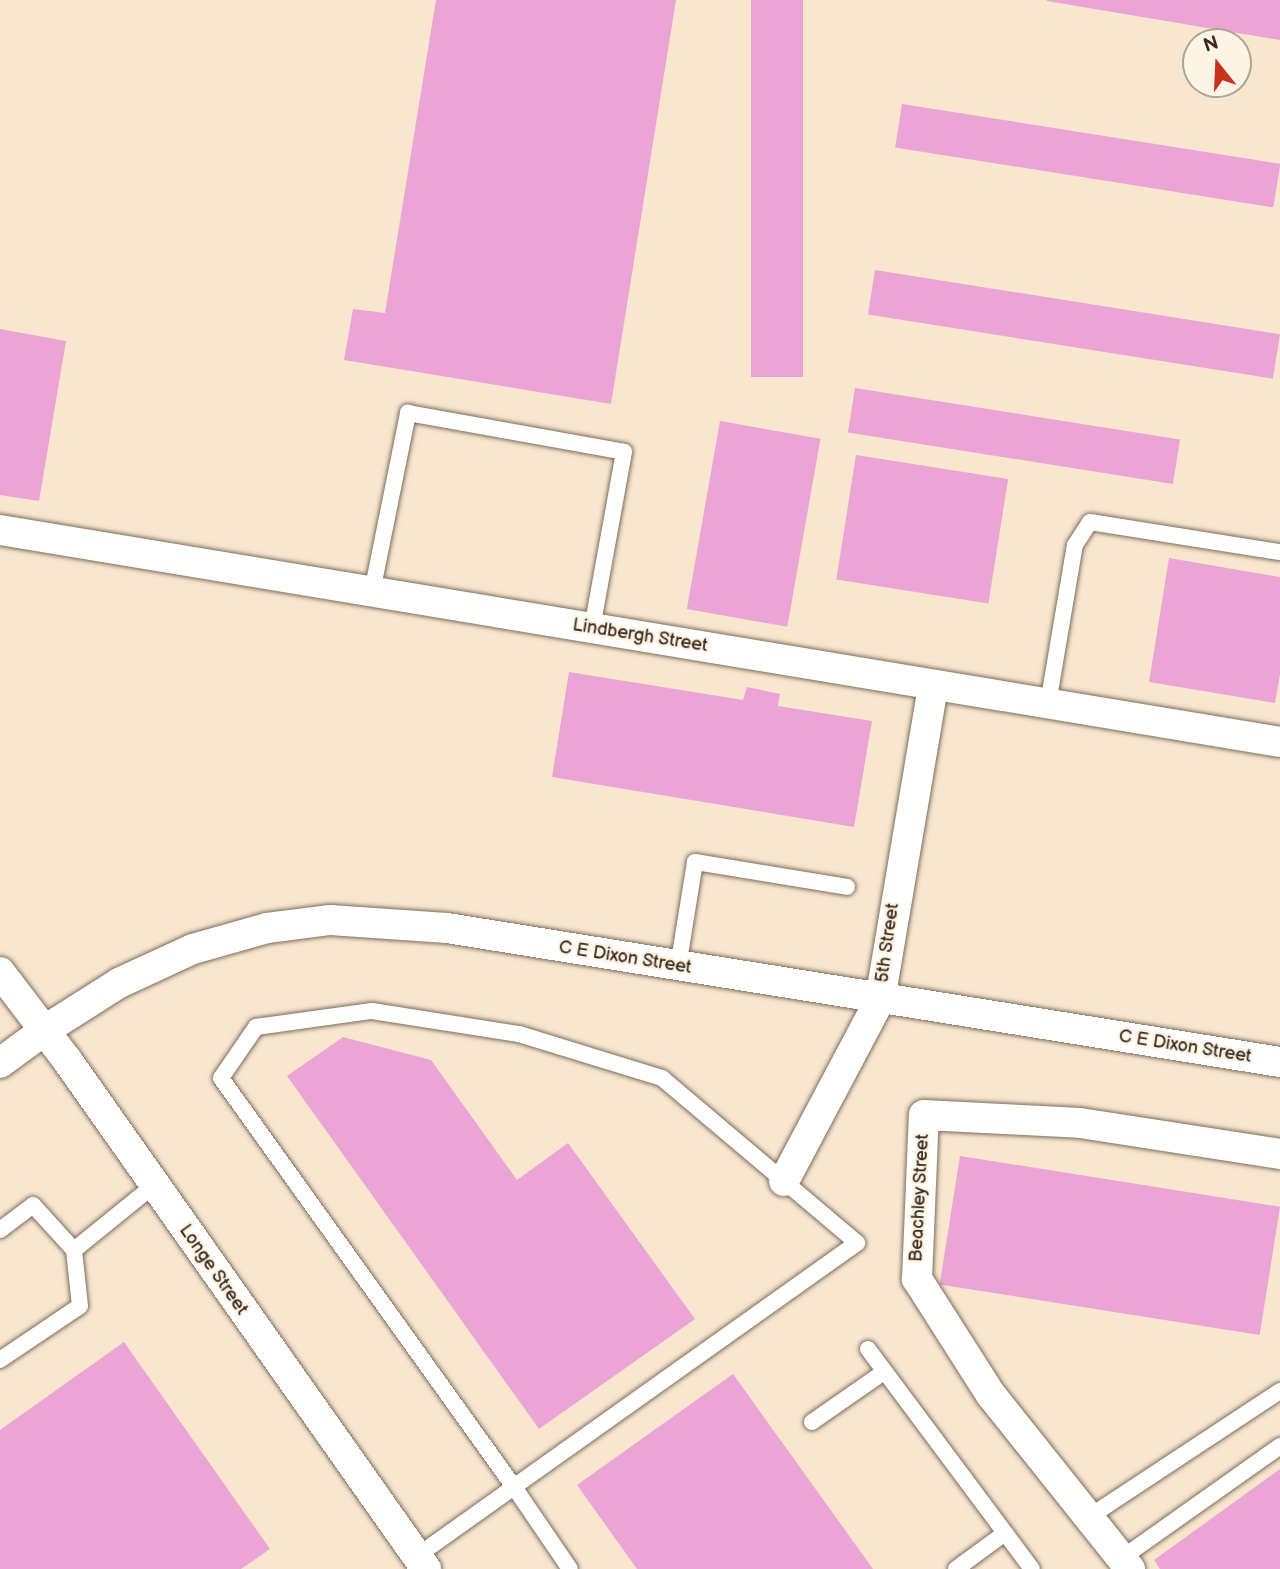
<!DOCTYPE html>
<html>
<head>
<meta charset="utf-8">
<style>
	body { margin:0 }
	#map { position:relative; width:1280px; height:1569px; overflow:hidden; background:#f8e6cf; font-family:"Balsamiq Sans",sans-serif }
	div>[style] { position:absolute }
	.building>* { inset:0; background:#eca4d6; transform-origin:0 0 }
	.roads { filter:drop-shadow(0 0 2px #7d6c5c) drop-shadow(0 0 2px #7d6c5c) }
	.service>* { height:16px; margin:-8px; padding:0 8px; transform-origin:8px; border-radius:8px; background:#fff }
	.minor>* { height:30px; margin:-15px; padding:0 15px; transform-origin:15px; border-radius:15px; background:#fff }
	span { translate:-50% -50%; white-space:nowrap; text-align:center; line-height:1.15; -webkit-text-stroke:5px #fcf5e5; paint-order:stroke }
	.street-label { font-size:18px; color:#3b2a1e }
	.north { position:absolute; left:1182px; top:28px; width:70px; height:70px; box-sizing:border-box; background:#fcf5e5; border:2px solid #afa495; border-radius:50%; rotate:342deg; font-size:19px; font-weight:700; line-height:28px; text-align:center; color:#3b2a1e }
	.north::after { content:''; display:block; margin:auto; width:24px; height:32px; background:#c8321e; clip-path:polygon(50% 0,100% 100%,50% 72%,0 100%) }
</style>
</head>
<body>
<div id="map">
	<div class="building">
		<i style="clip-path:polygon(436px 0,676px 0,611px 404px,344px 360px,353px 309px,385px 313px)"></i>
		<i style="left:751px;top:0;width:52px;height:377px"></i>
		<i style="clip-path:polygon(1047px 0,1280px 0,1280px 40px,1047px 1px)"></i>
		<i style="left:902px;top:104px;width:383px;height:44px;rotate:9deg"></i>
		<i style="left:875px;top:270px;width:410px;height:45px;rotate:9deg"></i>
		<i style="clip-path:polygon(0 329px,66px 341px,39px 501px,0 495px)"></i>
		<i style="left:855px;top:388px;width:329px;height:45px;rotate:9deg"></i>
		<i style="left:720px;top:421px;width:102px;height:191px;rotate:10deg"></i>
		<i style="left:856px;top:455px;width:154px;height:126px;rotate:9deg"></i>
		<i style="clip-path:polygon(1169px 558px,1280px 577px,1280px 674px,1275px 703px,1149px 682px)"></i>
		<i style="clip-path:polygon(569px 672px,743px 700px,747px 687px,780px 694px,778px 706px,872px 721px,854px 827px,552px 777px)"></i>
		<i style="clip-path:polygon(343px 1037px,431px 1060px,517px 1180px,568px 1143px,695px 1319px,539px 1429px,287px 1076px)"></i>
		<i style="left:960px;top:1156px;width:324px;height:130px;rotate:9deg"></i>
		<i style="clip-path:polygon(124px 1342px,270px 1549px,241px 1569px,0 1569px,0 1430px)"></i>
		<i style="clip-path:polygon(733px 1374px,873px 1569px,637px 1569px,577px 1485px)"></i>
		<i style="clip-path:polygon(1280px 1469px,1280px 1569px,1160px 1569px,1154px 1560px)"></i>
	</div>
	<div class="roads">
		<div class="service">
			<i style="left:372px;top:592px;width:183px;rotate:-78.6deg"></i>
			<i style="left:408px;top:413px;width:219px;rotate:10.2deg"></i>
			<i style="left:624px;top:452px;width:179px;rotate:100.3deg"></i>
			<i style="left:1048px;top:704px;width:161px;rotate:-80.4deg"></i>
			<i style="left:1075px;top:545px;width:27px;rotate:-57deg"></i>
			<i style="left:1090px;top:522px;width:192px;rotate:9deg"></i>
			<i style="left:678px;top:967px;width:106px;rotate:-80.8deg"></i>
			<i style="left:695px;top:862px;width:154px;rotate:9.3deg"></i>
			<i style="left:372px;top:1011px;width:149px;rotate:8.9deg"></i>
			<i style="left:519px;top:1034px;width:150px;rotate:17.1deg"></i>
			<i style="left:662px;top:1078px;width:255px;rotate:40.2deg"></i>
			<i style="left:857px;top:1243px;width:421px;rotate:144.6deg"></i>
			<i style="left:514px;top:1487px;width:503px;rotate:-125.62deg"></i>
			<i style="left:221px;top:1078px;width:62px;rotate:-55.5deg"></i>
			<i style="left:256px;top:1027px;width:117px;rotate:-7.9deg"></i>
			<i style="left:0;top:1230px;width:41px;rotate:-37.1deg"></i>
			<i style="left:33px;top:1205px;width:61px;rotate:47.7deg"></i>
			<i style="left:74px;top:1250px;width:56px;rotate:83.9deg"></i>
			<i style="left:80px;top:1306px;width:97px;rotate:146deg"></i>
			<i style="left:74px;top:1250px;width:102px;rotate:-39deg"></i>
			<i style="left:868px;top:1349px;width:274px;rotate:53.3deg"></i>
			<i style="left:812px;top:1422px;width:88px;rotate:-34.8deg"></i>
			<i style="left:1089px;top:1517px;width:229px;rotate:-33.4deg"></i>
			<i style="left:417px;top:1556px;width:119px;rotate:-35.4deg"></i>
			<i style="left:514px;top:1487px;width:99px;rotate:55.7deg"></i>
			<i style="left:1122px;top:1558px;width:194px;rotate:-35.3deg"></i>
			<i style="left:956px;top:1569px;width:61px;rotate:-36.3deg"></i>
		</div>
		<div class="minor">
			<i style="left:0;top:530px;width:1297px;rotate:9.4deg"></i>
			<i style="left:0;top:972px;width:111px;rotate:52.7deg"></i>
			<i style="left:67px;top:1060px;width:623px;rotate:54.8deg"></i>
			<i style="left:0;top:1063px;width:56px;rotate:-36.3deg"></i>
			<i style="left:45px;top:1030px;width:88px;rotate:-32.4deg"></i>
			<i style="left:119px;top:983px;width:81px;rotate:-24.7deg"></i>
			<i style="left:193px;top:949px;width:77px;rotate:-15.8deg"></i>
			<i style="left:267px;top:928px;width:64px;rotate:-7.2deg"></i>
			<i style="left:330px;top:920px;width:117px;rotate:3.9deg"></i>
			<i style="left:447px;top:928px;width:844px;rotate:9.14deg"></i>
			<i style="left:784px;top:1181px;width:205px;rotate:-62.1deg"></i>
			<i style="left:880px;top:1000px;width:319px;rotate:-80.4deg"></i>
			<i style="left:1130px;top:1569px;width:223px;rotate:-128.6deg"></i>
			<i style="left:991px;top:1395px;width:138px;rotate:-122.5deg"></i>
			<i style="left:917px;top:1279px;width:164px;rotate:-87.6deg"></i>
			<i style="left:924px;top:1115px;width:156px;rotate:2.9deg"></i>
			<i style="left:1080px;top:1123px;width:202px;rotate:8.8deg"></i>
		</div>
	</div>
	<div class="street-label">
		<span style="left:640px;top:636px;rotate:9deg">Lindbergh Street</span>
		<span style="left:888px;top:943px;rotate:-82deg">5th Street</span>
		<span style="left:625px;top:958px;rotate:9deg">C E Dixon Street</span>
		<span style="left:1185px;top:1047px;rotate:9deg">C E Dixon Street</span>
		<span style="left:920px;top:1198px;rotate:-87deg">Beachley Street</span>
		<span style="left:213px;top:1270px;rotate:55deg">Longe Street</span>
	</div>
	<div class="north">N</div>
</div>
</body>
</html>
